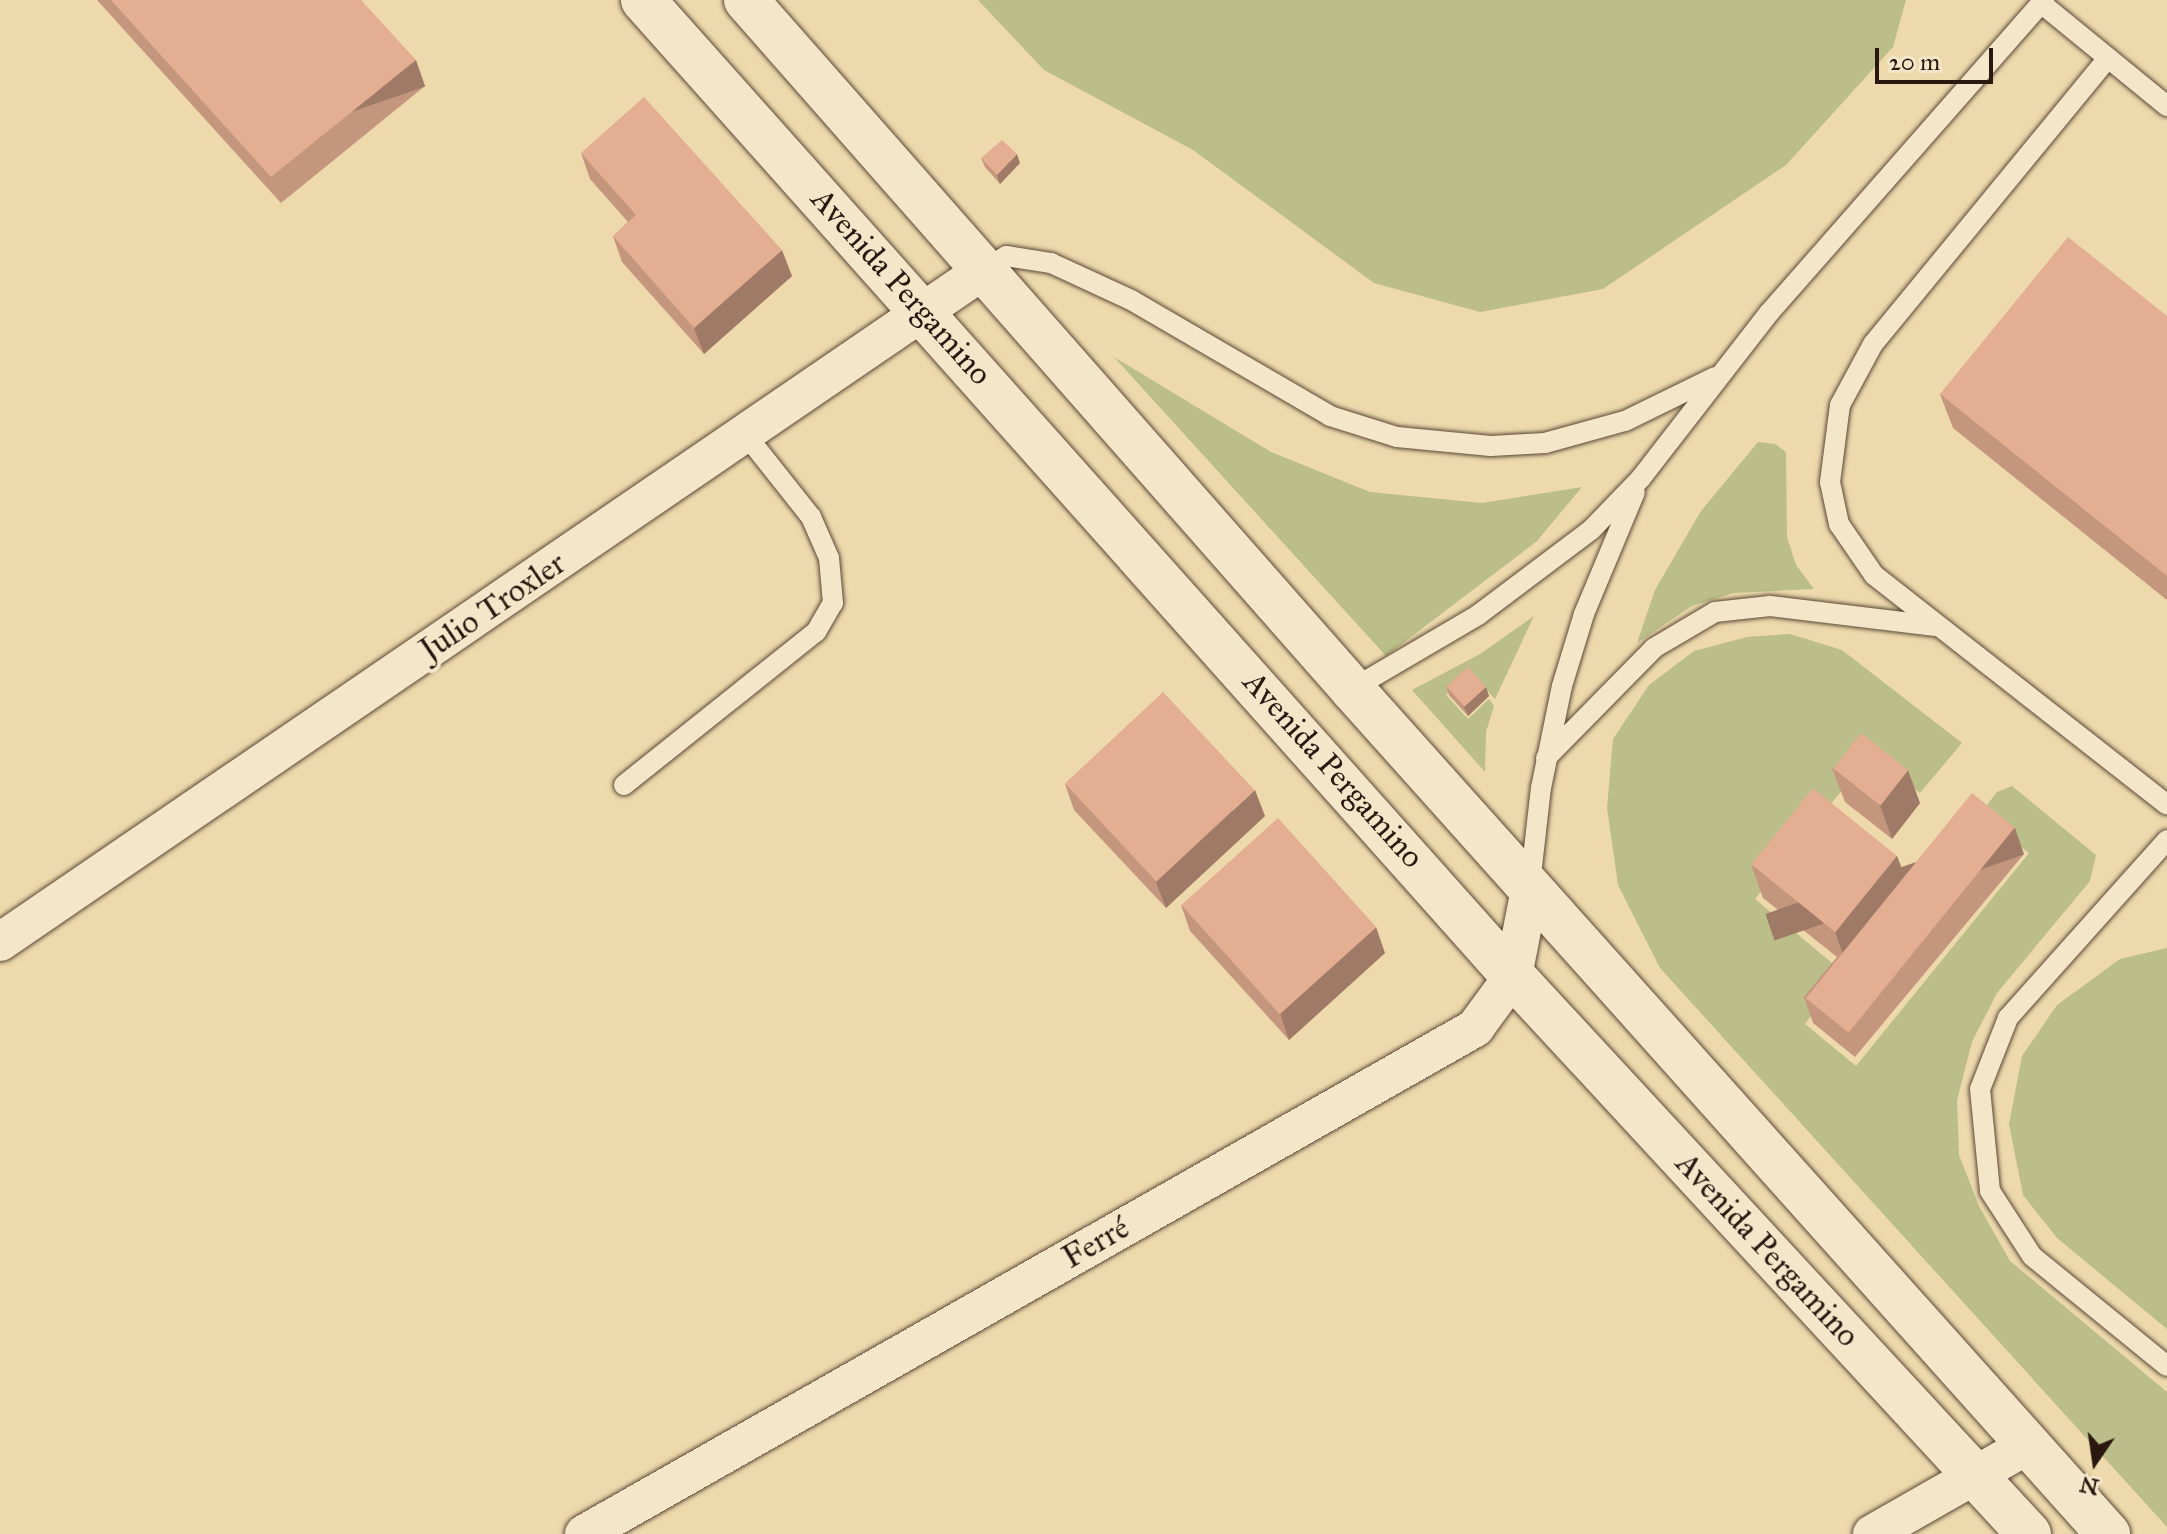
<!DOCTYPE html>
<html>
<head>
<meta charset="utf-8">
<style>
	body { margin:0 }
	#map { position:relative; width:2167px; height:1534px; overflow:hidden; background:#edd9ac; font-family:"IM FELL Great Primer",serif }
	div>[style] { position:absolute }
	.green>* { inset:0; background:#bbbe88 }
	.roads { filter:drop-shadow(0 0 2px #5b4837) drop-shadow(0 0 2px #5b4837) }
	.service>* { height:20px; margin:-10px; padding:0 10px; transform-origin:10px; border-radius:10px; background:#f3e6c9 }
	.minor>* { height:38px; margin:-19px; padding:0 19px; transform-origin:19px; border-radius:19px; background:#f3e6c9 }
	.secondary>* { height:44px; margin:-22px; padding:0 22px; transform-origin:22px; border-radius:22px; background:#f3e6c9 }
	.wall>* { inset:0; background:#c3967d }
	.shaded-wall>* { inset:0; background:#9f7a66; transform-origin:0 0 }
	.building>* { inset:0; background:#e3ae91; transform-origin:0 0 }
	span { translate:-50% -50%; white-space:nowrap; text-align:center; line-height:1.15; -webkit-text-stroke:8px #f3e6c9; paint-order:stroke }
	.street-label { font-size:32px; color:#2a1710 }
	.north { position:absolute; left:2055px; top:1422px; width:80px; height:80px; -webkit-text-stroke:6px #f3e6c9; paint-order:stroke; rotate:193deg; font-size:22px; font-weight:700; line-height:32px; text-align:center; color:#2a1710 }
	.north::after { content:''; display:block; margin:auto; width:28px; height:36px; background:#2a1710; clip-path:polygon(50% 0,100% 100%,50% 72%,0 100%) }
	.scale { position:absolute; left:1875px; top:48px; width:118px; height:36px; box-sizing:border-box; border:4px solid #2a1710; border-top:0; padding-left:10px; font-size:24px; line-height:28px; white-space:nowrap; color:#2a1710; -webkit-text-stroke:6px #f3e6c9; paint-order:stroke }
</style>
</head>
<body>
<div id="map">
	<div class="green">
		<i style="clip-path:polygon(978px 0,1906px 0,1893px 47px,1786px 165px,1603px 289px,1480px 312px,1374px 283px,1193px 150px,1044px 70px)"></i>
		<i style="clip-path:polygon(1114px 357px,1271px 452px,1370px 492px,1482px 503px,1582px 487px,1537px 541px,1386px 656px)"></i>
		<i style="clip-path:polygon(1758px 442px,1775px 444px,1786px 452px,1787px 537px,1796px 565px,1814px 589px,1733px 593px,1692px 606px,1637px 643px,1655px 590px,1701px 511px)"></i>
		<i style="clip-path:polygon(1534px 616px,1495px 699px,1471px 673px,1446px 695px,1468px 719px,1489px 699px,1494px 706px,1486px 732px,1485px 772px,1412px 690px,1480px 654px)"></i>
		<i style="clip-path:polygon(1790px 634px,1842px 650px,1962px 743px,1920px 793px,1870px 755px,1755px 899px,1844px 973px,1805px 1024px,1856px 1066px,2029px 853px,1980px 814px,1997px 792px,2012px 786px,2096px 855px,2090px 881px,1997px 993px,1972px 1042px,1957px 1100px,1959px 1155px,1979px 1206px,2010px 1261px,2167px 1392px,2167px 1527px,1660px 968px,1618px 885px,1607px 808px,1613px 739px,1649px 685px,1694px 651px,1747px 637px)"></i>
		<i style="clip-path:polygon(2167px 948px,2167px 1329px,2057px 1238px,2023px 1195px,2009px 1124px,2022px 1056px,2057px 1005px,2120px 959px)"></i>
	</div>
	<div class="roads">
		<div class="service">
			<i style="left:2041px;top:3px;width:163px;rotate:39.3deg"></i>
			<i style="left:2108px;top:58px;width:370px;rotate:129.4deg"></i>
			<i style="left:1873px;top:344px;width:69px;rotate:118.4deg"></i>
			<i style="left:1840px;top:405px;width:78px;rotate:97.4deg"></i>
			<i style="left:1830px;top:482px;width:43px;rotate:77.9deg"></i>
			<i style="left:1839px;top:524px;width:62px;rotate:55.5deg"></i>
			<i style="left:1874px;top:575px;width:372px;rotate:38.1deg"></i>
			<i style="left:984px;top:270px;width:26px;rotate:-32deg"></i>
			<i style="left:1006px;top:256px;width:46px;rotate:8.8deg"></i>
			<i style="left:1051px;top:263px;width:88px;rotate:24.8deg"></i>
			<i style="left:1131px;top:300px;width:230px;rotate:30.2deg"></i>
			<i style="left:1330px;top:416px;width:70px;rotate:17.4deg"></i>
			<i style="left:1397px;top:437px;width:94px;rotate:5.5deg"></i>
			<i style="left:1491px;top:446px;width:54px;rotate:-3.2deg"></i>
			<i style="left:1545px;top:443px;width:83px;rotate:-15.4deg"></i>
			<i style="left:1625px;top:421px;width:100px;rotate:-26.1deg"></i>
			<i style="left:1352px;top:689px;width:146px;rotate:-30.4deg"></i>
			<i style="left:1478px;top:615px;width:141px;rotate:-37deg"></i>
			<i style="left:1591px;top:530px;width:72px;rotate:-46.1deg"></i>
			<i style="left:1641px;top:478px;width:209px;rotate:-52.2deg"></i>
			<i style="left:1769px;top:313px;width:417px;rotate:-48.7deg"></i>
			<i style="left:1546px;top:758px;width:154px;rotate:-45.5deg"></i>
			<i style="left:1654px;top:648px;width:71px;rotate:-30.5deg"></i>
			<i style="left:1715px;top:612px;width:55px;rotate:-6.2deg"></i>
			<i style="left:1770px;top:606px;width:167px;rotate:6.9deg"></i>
			<i style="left:624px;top:785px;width:246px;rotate:-38.6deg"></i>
			<i style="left:816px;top:632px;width:34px;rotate:-60deg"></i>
			<i style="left:833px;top:603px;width:45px;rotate:-95.1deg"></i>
			<i style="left:829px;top:558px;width:45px;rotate:-113.7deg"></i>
			<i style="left:811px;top:517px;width:105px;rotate:-128.4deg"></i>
			<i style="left:2167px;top:840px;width:239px;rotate:131.8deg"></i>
			<i style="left:2008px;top:1018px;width:76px;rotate:111.5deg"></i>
			<i style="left:1980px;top:1089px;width:102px;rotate:84.4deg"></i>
			<i style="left:1990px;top:1191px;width:77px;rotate:57.1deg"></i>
			<i style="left:2032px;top:1256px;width:174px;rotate:39.2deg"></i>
			<i style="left:1530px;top:884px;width:97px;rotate:-83.5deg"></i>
			<i style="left:1541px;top:788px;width:104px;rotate:-78.4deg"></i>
			<i style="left:1562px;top:686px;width:75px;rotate:-73deg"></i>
			<i style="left:1584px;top:614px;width:132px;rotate:-67.3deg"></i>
		</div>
		<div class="minor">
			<i style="left:0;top:942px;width:1192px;rotate:-34.33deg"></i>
			<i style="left:584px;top:1534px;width:1025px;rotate:-29.59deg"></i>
			<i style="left:1475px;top:1028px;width:64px;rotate:-53.8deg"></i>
			<i style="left:1513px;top:976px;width:89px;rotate:-78.9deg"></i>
			<i style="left:1872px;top:1534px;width:180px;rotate:-29.7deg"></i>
		</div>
		<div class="secondary">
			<i style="left:643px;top:0;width:1307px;rotate:48.29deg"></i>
			<i style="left:1513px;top:976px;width:760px;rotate:47.24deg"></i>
			<i style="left:746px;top:0;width:918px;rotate:48.67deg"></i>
			<i style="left:1352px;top:689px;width:1134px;rotate:48.18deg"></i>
		</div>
	</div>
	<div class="wall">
		<i style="clip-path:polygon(97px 0,361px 0,425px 86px,281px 203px)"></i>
		<i style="clip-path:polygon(581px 153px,792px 276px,704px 354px,622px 262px,613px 236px,628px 222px,590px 179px)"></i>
		<i style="clip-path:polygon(981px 158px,1020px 163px,1000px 184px,985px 167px)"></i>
		<i style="clip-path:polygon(2167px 316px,2167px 600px,1953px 428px,1940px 394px)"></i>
		<i style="clip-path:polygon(1446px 686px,1486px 687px,1489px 696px,1468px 716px,1449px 695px)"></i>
		<i style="clip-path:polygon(1832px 768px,1920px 803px,1892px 839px,1845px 802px)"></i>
		<i style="clip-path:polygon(1065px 784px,1265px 816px,1166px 908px,1074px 810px)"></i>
		<i style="clip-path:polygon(2024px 854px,1855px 1057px,1813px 1023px,1804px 997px,1837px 957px,1763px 898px,1751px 864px,1897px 856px,1904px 875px)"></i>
		<i style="clip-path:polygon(1181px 905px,1385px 953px,1289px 1040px,1190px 931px)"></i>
	</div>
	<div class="shaded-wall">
		<i style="left:416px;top:60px;width:28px;height:186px;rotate:71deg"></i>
		<i style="clip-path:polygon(1017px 154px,1020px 163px,1000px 184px,997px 175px)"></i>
		<i style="clip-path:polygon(782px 250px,792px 276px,704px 354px,694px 328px)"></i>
		<i style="clip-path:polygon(1486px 687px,1489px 696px,1468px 716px,1464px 707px)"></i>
		<i style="clip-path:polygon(1908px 770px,1920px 803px,1892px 839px,1880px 805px)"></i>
		<i style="clip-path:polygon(1255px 790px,1265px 816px,1166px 908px,1156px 882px)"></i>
		<i style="left:2015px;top:828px;width:28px;height:264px;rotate:71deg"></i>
		<i style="clip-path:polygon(1897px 856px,1910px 890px,1847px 966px,1835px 932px)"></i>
		<i style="clip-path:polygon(1376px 927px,1385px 953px,1289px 1040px,1280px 1013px)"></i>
	</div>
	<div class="building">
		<i style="clip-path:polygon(111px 0,361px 0,416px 60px,271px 177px)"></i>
		<i style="clip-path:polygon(644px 97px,782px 250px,694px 328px,613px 236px,636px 215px,581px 153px)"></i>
		<i style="clip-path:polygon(1002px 140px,1017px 154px,997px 175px,981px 158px)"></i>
		<i style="clip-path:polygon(2068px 237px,2167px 316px,2167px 576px,1940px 394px)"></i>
		<i style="left:1468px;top:667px;width:27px;height:29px;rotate:48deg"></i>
		<i style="left:1163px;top:692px;width:134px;height:134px;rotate:47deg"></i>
		<i style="left:1861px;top:733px;width:60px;height:45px;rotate:38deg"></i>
		<i style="left:1813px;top:788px;width:108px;height:98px;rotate:39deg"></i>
		<i style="left:1972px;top:793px;width:55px;height:264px;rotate:39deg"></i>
		<i style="left:1278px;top:818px;width:147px;height:130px;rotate:48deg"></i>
	</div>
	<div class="street-label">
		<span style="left:901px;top:287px;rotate:48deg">Avenida Pergamino</span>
		<span style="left:493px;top:607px;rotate:-34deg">Julio Troxler</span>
		<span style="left:1333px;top:770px;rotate:48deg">Avenida Pergamino</span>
		<span style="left:1096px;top:1243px;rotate:-30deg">Ferré</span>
		<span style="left:1767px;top:1250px;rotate:47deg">Avenida Pergamino</span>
	</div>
	<div class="north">N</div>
	<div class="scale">20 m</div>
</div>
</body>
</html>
